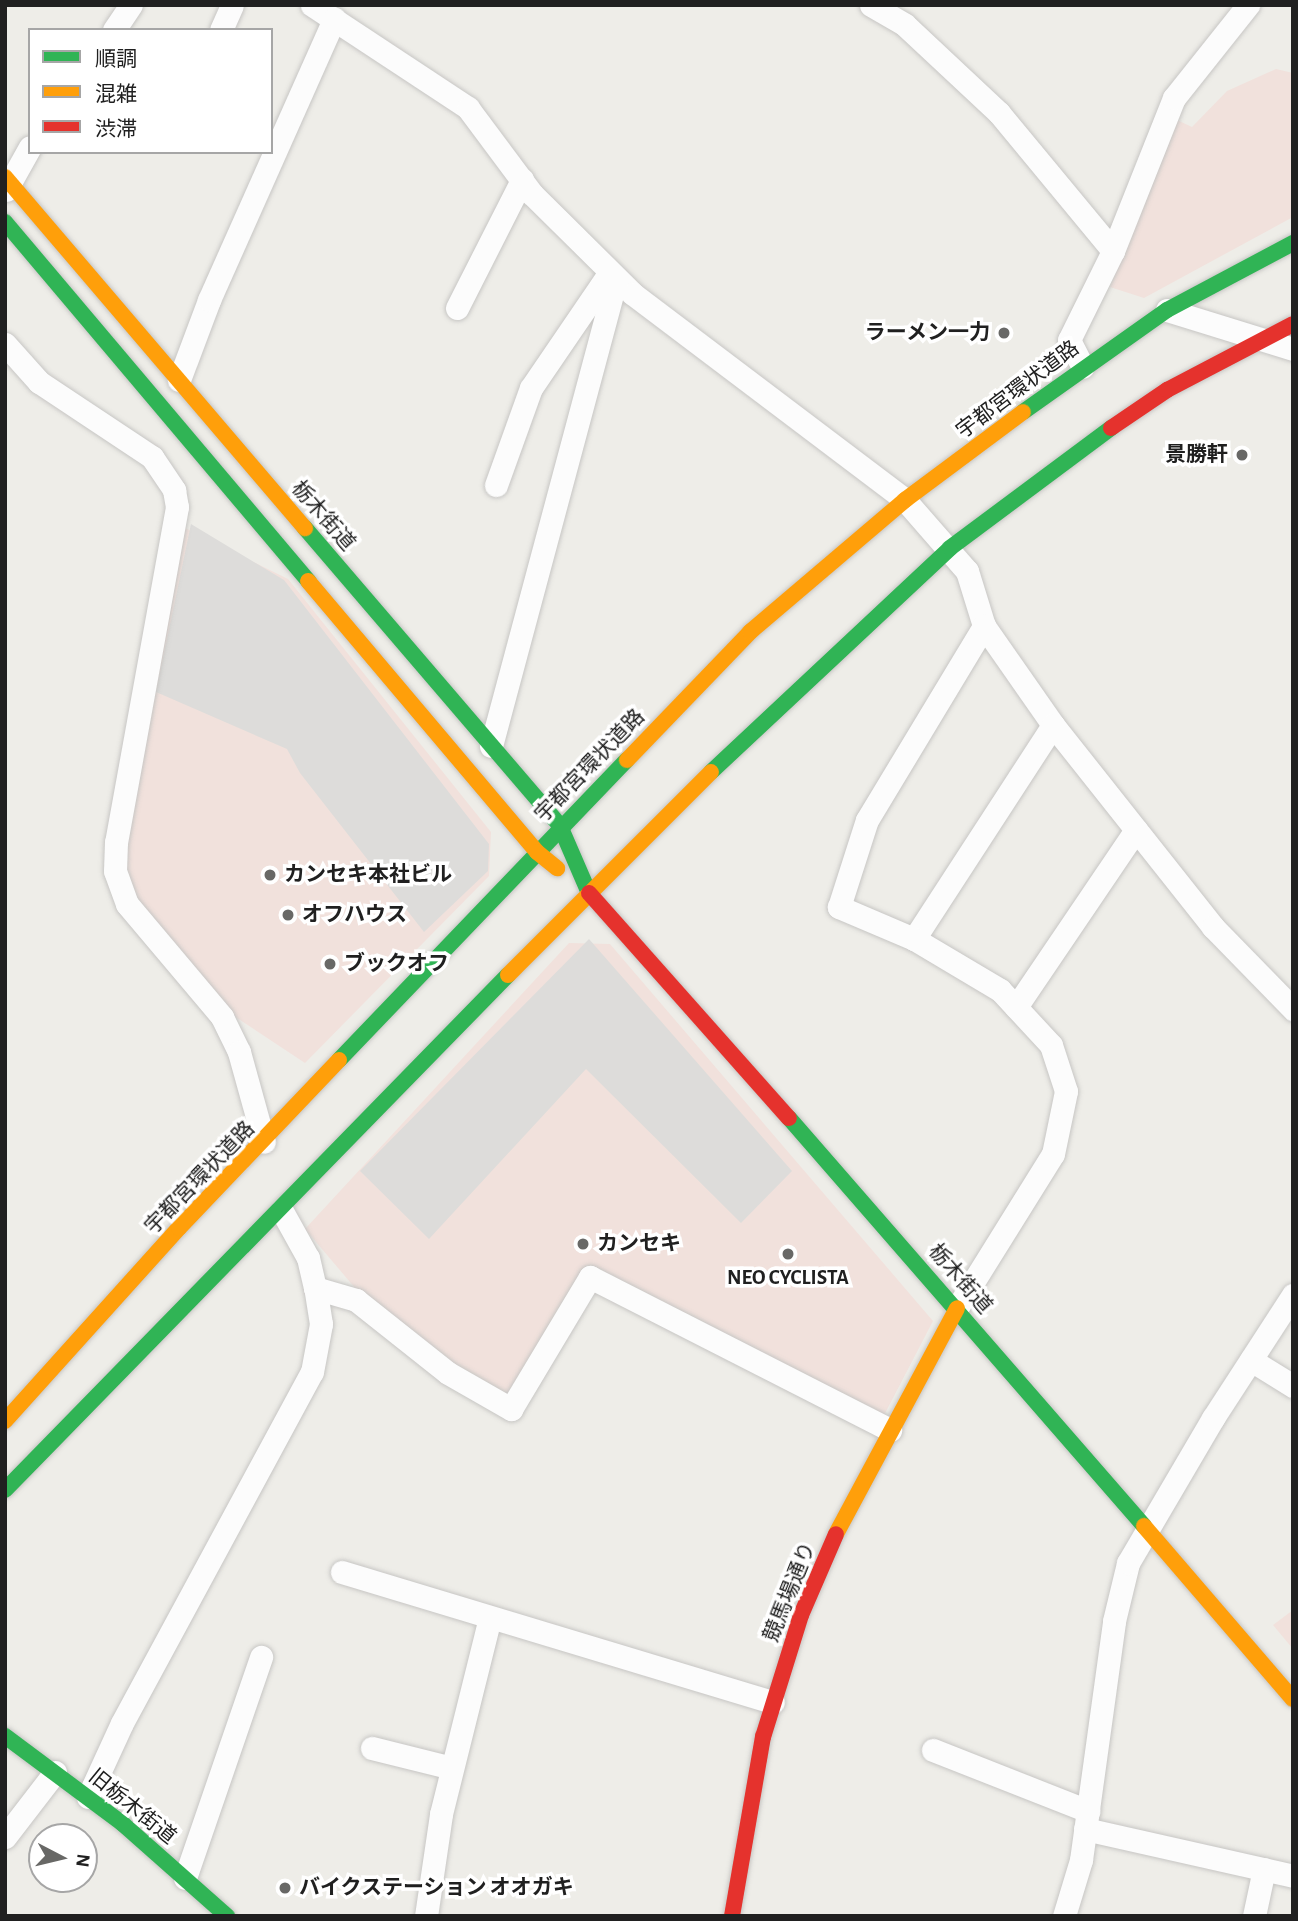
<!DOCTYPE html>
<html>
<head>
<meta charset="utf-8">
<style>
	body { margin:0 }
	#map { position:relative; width:1298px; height:1921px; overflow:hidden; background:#eeede8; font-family:"Alegreya Sans","Noto Sans JP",sans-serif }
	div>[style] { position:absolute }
	.commercial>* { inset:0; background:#f1e1dc }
	.parking>* { inset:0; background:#dddcda }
	.roads { filter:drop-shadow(0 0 2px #c7c6c4) drop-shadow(0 0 2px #c7c6c4) }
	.street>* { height:23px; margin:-11.5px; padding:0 11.5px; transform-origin:11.5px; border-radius:11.5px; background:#fcfcfc }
	.fast>* { height:16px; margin:-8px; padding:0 8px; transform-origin:8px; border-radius:8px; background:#30b455 }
	.slow>* { height:16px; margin:-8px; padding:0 8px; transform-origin:8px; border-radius:8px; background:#ff9f0a }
	.jam>* { height:16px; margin:-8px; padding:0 8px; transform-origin:8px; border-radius:8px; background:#e5322d }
	.dots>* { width:19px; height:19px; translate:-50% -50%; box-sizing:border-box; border:4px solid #fff; border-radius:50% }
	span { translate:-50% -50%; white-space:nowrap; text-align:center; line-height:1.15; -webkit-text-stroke:7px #fff; paint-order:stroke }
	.poi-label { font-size:21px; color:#202020; font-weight:700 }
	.right { translate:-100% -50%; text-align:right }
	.left { translate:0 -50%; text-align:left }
	.street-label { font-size:21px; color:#202020 }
	.frame { position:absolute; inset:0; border:7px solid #202020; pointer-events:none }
	.legend { position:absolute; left:28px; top:28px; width:245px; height:126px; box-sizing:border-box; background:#fff; border:2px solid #a6a6a6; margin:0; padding:9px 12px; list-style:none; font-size:21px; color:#202020 }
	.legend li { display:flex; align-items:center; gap:14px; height:35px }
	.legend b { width:35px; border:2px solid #a6a6a6 }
	.north { position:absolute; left:28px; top:1823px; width:70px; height:70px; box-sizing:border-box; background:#fff; border:2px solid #a6a6a6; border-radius:50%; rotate:97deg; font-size:19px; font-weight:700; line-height:28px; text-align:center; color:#202020 }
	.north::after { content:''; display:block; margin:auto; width:24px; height:32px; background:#686866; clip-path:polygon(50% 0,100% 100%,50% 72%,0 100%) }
</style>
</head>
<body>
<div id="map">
	<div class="commercial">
		<i style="clip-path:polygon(1276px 69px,1293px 73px,1293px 217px,1144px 298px,1110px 287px,1175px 119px,1192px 127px,1227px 91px)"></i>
		<i style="clip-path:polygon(183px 527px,288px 579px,491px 832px,489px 876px,305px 1063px,228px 1012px,128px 896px,124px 836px)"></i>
		<i style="clip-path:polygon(569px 943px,610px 944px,933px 1321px,881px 1421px,590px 1268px,512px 1398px,500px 1398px,372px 1308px,305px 1229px)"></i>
		<i style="clip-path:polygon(1293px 1610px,1293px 1649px,1273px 1625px)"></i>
	</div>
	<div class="parking">
		<i style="clip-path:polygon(191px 524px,284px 580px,489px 844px,488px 871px,424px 932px,300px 773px,287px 749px,156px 692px)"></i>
		<i style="clip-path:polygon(589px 939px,792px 1171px,741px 1223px,586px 1069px,429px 1239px,360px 1171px)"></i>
	</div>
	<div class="roads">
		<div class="street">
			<i style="left:312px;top:5px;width:187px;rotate:33.4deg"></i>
			<i style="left:468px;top:108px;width:107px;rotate:53.3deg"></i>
			<i style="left:532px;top:194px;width:142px;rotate:44.7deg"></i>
			<i style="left:633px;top:294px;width:341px;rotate:37.1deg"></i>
			<i style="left:905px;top:500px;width:94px;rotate:48.9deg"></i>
			<i style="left:967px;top:571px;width:58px;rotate:72.8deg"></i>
			<i style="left:984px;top:626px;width:121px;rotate:55.1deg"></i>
			<i style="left:1053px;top:725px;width:258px;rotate:51.6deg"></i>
			<i style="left:1213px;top:927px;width:115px;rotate:45.7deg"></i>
			<i style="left:871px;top:5px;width:39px;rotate:30deg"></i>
			<i style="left:905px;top:25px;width:129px;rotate:43.1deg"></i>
			<i style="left:999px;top:113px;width:179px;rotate:50.4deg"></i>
			<i style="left:1113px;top:251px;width:99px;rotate:116.3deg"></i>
			<i style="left:1069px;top:340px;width:30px;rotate:63deg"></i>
			<i style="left:114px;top:30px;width:30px;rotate:-56deg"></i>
			<i style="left:221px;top:30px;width:27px;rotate:-66deg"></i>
			<i style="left:6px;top:190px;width:49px;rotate:-60.8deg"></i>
			<i style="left:1113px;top:251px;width:165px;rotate:-68.3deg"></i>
			<i style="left:1174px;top:98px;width:119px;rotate:-51.5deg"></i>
			<i style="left:457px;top:308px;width:144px;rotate:-63.1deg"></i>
			<i style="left:1167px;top:310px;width:132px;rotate:17.2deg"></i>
			<i style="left:5px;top:344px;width:51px;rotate:48.2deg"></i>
			<i style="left:39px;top:382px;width:136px;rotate:33.6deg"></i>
			<i style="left:152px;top:457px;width:40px;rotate:56deg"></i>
			<i style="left:174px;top:490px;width:17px;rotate:80deg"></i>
			<i style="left:177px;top:507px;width:341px;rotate:100.3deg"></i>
			<i style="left:116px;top:842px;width:29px;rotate:92deg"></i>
			<i style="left:115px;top:871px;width:35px;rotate:70deg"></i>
			<i style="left:127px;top:904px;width:148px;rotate:49.9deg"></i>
			<i style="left:222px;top:1017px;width:39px;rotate:64deg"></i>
			<i style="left:239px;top:1052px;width:93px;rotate:74.5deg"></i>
			<i style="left:179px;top:380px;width:85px;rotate:-69.4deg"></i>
			<i style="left:209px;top:300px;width:308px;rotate:-66deg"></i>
			<i style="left:496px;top:485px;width:103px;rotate:-70.2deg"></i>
			<i style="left:531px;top:388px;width:140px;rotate:-55.7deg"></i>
			<i style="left:491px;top:746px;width:484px;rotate:-75deg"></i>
			<i style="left:914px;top:939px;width:255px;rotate:-57deg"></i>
			<i style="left:1016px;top:1007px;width:214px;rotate:-55.9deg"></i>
			<i style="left:315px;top:1288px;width:43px;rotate:16.3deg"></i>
			<i style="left:356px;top:1300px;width:117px;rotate:38.4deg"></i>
			<i style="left:448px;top:1373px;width:73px;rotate:29.7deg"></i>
			<i style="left:511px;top:1409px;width:154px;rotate:-59.1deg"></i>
			<i style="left:590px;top:1277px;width:337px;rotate:27deg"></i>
			<i style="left:957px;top:1308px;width:181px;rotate:-58.1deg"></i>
			<i style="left:1053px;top:1154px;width:64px;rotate:-78.3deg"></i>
			<i style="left:1066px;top:1091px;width:48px;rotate:-108.1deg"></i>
			<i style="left:1051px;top:1045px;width:75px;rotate:-132.8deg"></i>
			<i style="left:1000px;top:990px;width:100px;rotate:-149.3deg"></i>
			<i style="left:914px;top:939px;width:82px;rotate:-156.9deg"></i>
			<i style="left:839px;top:907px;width:91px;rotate:-72.2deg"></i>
			<i style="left:867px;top:820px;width:227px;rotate:-58.9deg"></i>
			<i style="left:1251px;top:1360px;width:49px;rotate:31.8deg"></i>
			<i style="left:342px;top:1572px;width:450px;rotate:16.8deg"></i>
			<i style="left:372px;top:1748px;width:82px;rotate:14deg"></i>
			<i style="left:933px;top:1750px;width:167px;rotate:21.5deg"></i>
			<i style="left:88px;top:1797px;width:81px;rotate:-65.3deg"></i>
			<i style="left:122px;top:1723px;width:399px;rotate:-61.6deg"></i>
			<i style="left:312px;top:1372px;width:49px;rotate:-79.4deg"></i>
			<i style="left:321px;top:1324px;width:36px;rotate:-99deg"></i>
			<i style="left:315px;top:1288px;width:31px;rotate:-103deg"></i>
			<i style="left:308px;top:1258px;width:54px;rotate:-119deg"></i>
			<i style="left:1085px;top:1829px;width:213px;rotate:12.7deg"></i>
			<i style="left:5px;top:1837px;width:82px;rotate:-52.4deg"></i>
			<i style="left:185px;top:1878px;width:234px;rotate:-71deg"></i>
			<i style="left:426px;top:1916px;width:103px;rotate:-81.6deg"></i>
			<i style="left:441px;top:1814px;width:202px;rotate:-76deg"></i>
			<i style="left:1064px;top:1916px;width:59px;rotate:-73.1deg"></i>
			<i style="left:1081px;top:1860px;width:241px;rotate:-82.1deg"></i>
			<i style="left:1114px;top:1621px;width:60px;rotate:-76.4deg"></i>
			<i style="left:1128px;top:1563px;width:168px;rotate:-59.6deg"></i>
			<i style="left:1213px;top:1418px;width:147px;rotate:-57deg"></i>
			<i style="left:1254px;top:1916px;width:48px;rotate:-78deg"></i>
		</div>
		<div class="fast">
			<i style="left:5px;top:222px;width:470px;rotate:49.8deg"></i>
			<i style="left:1023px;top:412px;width:176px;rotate:-35.3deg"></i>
			<i style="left:1167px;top:310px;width:143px;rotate:-28deg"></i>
			<i style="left:305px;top:528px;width:392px;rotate:49.4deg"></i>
			<i style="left:560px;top:826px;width:73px;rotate:66.6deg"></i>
			<i style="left:711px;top:772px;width:328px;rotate:-43.1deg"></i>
			<i style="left:950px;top:548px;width:201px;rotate:-36.7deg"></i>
			<i style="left:339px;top:1060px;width:416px;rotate:-46.2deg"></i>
			<i style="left:789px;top:1118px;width:541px;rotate:48.97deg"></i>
			<i style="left:5px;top:1490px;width:720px;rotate:-45.68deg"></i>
			<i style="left:5px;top:1736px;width:147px;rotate:36.7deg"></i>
			<i style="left:123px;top:1824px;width:139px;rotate:41.5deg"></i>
		</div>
		<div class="slow">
			<i style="left:5px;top:177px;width:462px;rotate:49.5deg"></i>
			<i style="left:308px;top:581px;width:355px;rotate:49.8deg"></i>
			<i style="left:537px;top:852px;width:26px;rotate:39deg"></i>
			<i style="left:627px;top:760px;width:178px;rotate:-46.1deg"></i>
			<i style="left:750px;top:632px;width:204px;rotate:-40.4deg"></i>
			<i style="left:905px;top:500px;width:147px;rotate:-36.7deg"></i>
			<i style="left:508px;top:975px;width:287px;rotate:-45deg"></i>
			<i style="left:5px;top:1421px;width:260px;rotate:-48deg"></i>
			<i style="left:179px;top:1228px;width:232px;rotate:-46.4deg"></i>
			<i style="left:1144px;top:1526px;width:228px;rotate:49.3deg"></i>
			<i style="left:836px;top:1534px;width:256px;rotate:-61.8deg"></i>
		</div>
		<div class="jam">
			<i style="left:1111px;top:428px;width:68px;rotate:-34.2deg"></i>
			<i style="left:1167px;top:390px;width:142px;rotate:-27.6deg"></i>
			<i style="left:589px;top:893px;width:301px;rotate:48.4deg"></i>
			<i style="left:732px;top:1916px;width:182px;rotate:-80.2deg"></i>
			<i style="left:763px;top:1737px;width:128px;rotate:-72.7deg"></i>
			<i style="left:801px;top:1615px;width:88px;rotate:-66.6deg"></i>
		</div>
	</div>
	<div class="dots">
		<i style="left:1004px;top:333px;background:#686866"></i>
		<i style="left:1242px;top:455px;background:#686866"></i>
		<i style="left:270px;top:875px;background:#686866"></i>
		<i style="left:288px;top:915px;background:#686866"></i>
		<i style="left:330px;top:964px;background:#686866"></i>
		<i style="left:583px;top:1244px;background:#686866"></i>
		<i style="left:788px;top:1254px;background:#686866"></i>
		<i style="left:285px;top:1888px;background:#686866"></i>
	</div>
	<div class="poi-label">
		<span class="right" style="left:990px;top:333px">ラーメン一力</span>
		<span class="right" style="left:1228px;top:455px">景勝軒</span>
		<span class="left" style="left:284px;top:875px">カンセキ本社ビル</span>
		<span class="left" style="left:302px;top:915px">オフハウス</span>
		<span class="left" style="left:344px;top:964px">ブックオフ</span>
		<span class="left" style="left:597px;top:1244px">カンセキ</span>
		<span style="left:788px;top:1278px">NEO CYCLISTA</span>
		<span class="left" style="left:299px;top:1888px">バイクステーション オオガキ</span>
	</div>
	<div class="street-label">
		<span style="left:1018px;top:390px;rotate:-37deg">宇都宮環状道路</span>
		<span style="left:323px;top:516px;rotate:49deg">栃木街道</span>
		<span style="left:590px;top:766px;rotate:-46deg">宇都宮環状道路</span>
		<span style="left:200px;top:1178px;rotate:-46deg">宇都宮環状道路</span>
		<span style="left:960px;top:1279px;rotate:49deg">栃木街道</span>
		<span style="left:790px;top:1592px;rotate:-68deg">競馬場通り</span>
		<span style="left:132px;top:1807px;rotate:39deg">旧栃木街道</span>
	</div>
	<div class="frame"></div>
	<ul class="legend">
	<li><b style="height:9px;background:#30b455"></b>順調</li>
	<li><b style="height:9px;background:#ff9f0a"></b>混雑</li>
	<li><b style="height:9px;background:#e5322d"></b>渋滞</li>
	</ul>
	<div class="north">N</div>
</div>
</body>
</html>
